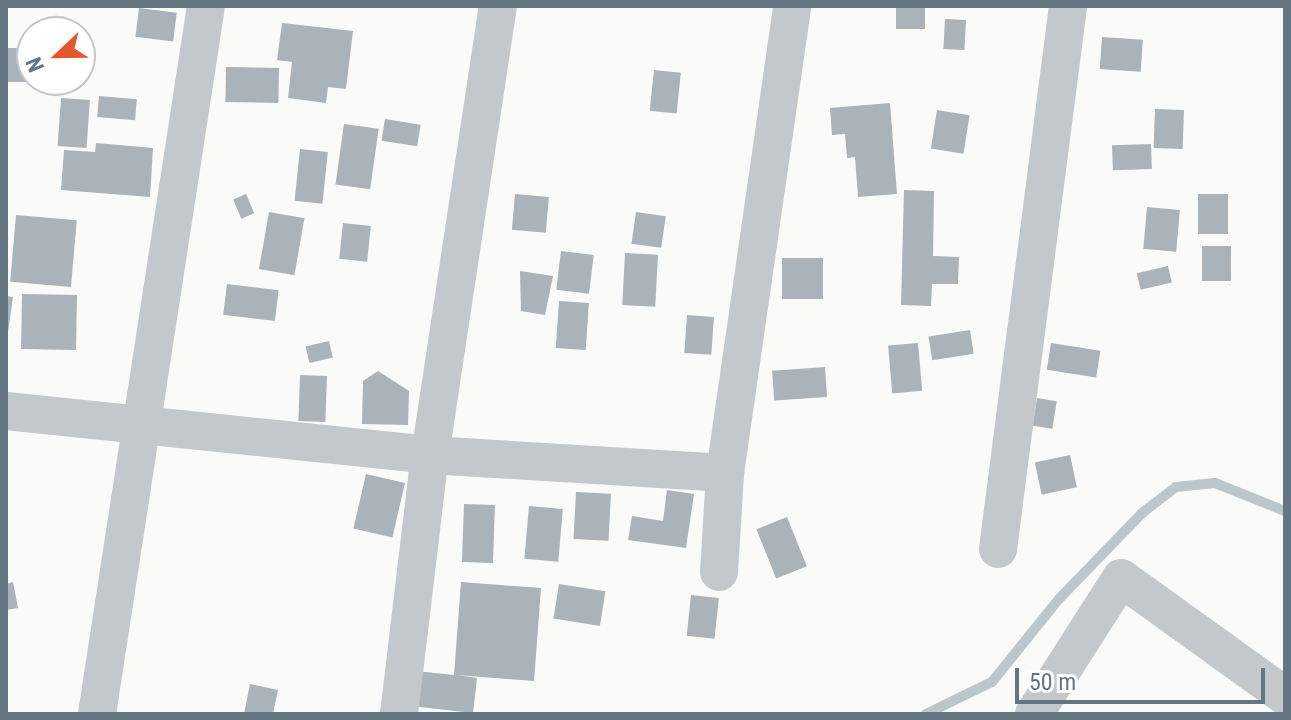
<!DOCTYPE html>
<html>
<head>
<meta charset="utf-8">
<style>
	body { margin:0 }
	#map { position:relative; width:1291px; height:720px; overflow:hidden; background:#fafaf8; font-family:"Roboto Condensed",sans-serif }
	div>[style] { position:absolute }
	.stream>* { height:10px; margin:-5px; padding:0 5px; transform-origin:5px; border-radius:5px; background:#bbc7cb }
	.building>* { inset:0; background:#aab3b9; transform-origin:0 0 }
	.street>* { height:38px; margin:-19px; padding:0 19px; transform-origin:19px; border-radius:19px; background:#c3c8cc }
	span { translate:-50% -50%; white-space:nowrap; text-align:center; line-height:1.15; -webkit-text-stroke:8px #fff; paint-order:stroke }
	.frame { position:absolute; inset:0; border:8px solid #657683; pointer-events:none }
	.north { position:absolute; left:16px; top:16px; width:80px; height:80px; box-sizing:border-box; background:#fff; border:2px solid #c1c8cd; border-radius:50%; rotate:248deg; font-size:22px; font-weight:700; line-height:32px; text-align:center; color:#657683 }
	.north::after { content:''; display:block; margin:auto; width:28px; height:36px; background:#e4572e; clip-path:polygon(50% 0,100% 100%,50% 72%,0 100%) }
	.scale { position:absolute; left:1015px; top:668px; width:250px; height:36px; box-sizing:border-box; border:4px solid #657683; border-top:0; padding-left:10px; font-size:24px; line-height:28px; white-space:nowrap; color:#657683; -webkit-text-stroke:6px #fff; paint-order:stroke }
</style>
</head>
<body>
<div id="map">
	<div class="stream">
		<i style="left:926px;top:714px;width:73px;rotate:-25.9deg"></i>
		<i style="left:992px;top:682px;width:107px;rotate:-51.1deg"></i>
		<i style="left:1059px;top:599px;width:120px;rotate:-46deg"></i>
		<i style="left:1142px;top:513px;width:43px;rotate:-37.4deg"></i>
		<i style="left:1176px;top:487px;width:39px;rotate:-6deg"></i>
		<i style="left:1215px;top:483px;width:75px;rotate:21.8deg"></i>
	</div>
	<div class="building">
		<i style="left:896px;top:6px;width:29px;height:23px"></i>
		<i style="left:139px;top:8px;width:38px;height:29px;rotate:7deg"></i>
		<i style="left:945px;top:19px;width:21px;height:30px;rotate:3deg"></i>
		<i style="clip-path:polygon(282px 23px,353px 31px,346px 89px,328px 87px,326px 103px,288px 98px,292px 62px,277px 60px)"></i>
		<i style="left:1102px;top:37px;width:41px;height:32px;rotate:4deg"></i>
		<i style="left:32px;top:48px;width:34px;height:26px;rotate:90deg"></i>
		<i style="left:226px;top:67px;width:53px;height:35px;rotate:1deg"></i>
		<i style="left:654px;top:70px;width:27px;height:41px;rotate:6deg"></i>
		<i style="left:99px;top:96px;width:38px;height:21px;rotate:5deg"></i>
		<i style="left:61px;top:98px;width:29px;height:48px;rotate:4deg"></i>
		<i style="clip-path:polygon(890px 103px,897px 194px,858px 197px,855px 157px,847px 158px,845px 134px,832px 135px,830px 108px)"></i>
		<i style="left:1155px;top:109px;width:29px;height:39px;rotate:2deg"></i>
		<i style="left:937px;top:110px;width:33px;height:39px;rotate:9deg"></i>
		<i style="left:385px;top:119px;width:36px;height:22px;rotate:9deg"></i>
		<i style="left:344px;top:124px;width:35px;height:61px;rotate:8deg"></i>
		<i style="clip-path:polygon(96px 143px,153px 148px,150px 197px,61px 190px,64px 150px,95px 152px)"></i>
		<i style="left:1151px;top:144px;width:25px;height:39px;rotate:88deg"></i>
		<i style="left:300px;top:149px;width:28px;height:52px;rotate:6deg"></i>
		<i style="clip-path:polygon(904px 190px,934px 191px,933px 256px,959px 257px,958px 284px,932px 284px,931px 306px,901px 305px)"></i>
		<i style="left:246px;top:194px;width:21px;height:14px;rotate:67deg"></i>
		<i style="left:515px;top:194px;width:34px;height:36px;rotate:5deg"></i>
		<i style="left:1198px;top:194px;width:30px;height:40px"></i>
		<i style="left:1147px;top:207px;width:33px;height:42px;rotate:5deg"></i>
		<i style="left:269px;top:212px;width:36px;height:58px;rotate:10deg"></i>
		<i style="left:636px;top:212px;width:30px;height:32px;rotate:8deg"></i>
		<i style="left:16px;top:215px;width:61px;height:67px;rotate:5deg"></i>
		<i style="left:343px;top:223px;width:28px;height:36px;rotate:6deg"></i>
		<i style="left:1202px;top:246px;width:29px;height:35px"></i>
		<i style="left:561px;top:251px;width:33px;height:39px;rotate:7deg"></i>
		<i style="left:625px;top:253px;width:33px;height:52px;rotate:3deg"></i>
		<i style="left:782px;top:258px;width:41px;height:41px"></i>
		<i style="left:1168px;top:266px;width:17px;height:32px;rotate:77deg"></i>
		<i style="clip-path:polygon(520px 271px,553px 276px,545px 315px,521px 311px)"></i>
		<i style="left:227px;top:284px;width:52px;height:31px;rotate:7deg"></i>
		<i style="left:22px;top:294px;width:55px;height:55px;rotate:1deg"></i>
		<i style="clip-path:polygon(6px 296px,13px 297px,8px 332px,6px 332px)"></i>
		<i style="left:559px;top:301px;width:30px;height:47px;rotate:4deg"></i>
		<i style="left:687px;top:315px;width:27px;height:38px;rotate:4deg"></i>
		<i style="left:970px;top:330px;width:24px;height:42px;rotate:81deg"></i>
		<i style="left:329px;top:341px;width:17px;height:24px;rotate:77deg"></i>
		<i style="left:918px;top:343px;width:48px;height:30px;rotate:85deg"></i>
		<i style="left:1051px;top:343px;width:50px;height:27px;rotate:9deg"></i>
		<i style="left:825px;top:367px;width:30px;height:53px;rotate:86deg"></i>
		<i style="clip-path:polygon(378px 371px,409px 391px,408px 425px,362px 424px,363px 381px)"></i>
		<i style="left:300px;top:375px;width:27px;height:46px;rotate:2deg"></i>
		<i style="left:1037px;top:398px;width:20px;height:28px;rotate:9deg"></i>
		<i style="left:1070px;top:455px;width:33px;height:36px;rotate:78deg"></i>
		<i style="left:366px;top:474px;width:40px;height:56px;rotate:13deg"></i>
		<i style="clip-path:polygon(667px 490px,694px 494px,686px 548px,628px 540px,632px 516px,663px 521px)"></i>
		<i style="left:576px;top:492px;width:35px;height:47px;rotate:3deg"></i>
		<i style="left:464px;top:504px;width:31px;height:58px;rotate:2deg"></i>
		<i style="left:529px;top:506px;width:34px;height:53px;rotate:5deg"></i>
		<i style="left:787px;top:517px;width:53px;height:33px;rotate:68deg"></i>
		<i style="clip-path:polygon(13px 582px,18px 608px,6px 610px,6px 584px)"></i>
		<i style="clip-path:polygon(461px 582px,541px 588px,534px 681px,457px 675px,477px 678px,473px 713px,411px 706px,416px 671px,454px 675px)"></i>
		<i style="left:559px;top:584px;width:47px;height:35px;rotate:9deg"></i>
		<i style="left:691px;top:595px;width:28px;height:41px;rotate:6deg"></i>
		<i style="clip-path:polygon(250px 684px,278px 690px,273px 714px,244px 714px)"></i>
	</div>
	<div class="street">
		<i style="left:6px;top:411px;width:426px;rotate:5.9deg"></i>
		<i style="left:430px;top:455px;width:296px;rotate:3.5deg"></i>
		<i style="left:998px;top:549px;width:547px;rotate:-82.65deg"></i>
		<i style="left:719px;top:572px;width:99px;rotate:-86.5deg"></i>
		<i style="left:725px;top:473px;width:472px;rotate:-81.8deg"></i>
		<i style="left:97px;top:714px;width:716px;rotate:-81.25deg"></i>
		<i style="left:399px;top:714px;width:261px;rotate:-83.2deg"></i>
		<i style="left:430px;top:455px;width:454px;rotate:-81.4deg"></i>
		<i style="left:1034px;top:714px;width:161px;rotate:-57.4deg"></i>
		<i style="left:1121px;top:578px;width:202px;rotate:35.7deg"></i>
	</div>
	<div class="frame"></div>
	<div class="north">N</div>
	<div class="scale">50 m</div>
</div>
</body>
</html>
